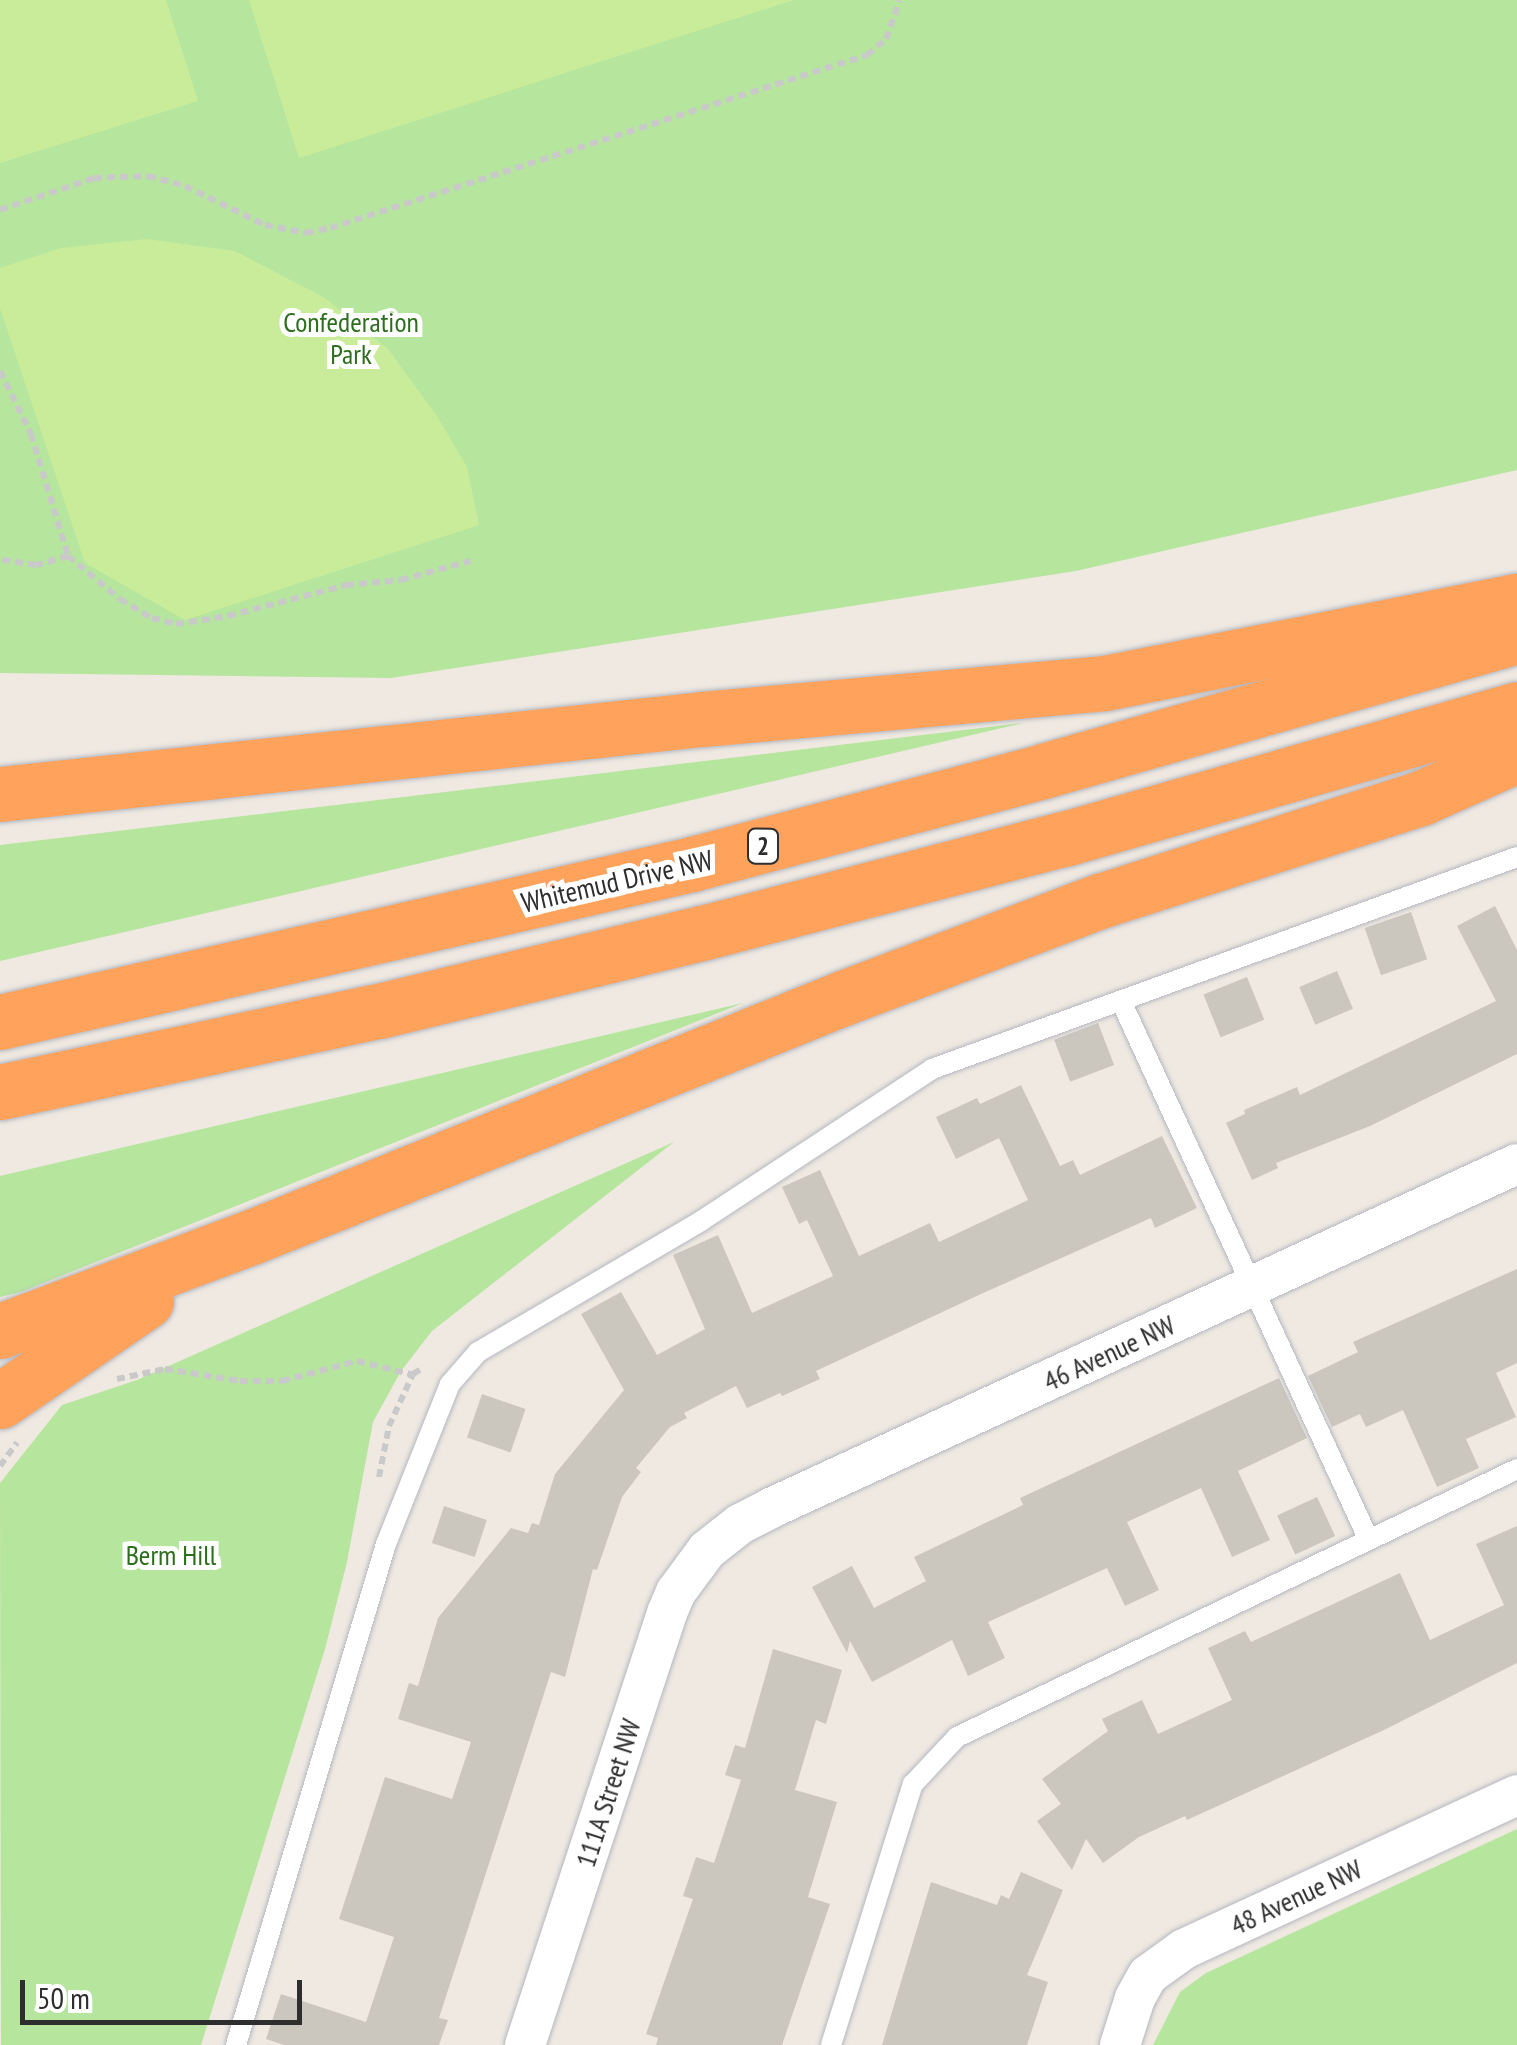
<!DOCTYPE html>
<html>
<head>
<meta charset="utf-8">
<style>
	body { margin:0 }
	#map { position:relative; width:1517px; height:2045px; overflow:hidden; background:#efe9e1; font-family:"PT Sans Narrow",sans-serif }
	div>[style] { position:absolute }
	.green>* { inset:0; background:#b6e59e }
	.pitch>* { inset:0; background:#c9ec9a }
	.building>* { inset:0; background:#cbc7bf; transform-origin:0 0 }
	.path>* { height:6px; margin-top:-3px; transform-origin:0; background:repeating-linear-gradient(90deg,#c9c9c9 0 8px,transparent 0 13px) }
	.roads { filter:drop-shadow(0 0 2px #b4b7c1) drop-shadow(0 0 2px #b4b7c1) }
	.lane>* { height:20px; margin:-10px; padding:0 10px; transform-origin:10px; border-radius:10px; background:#fff }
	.street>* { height:40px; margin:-20px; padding:0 20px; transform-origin:20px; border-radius:20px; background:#fff }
	.highway>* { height:55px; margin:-27.5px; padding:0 27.5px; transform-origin:27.5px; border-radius:27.5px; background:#ffa35c }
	span { translate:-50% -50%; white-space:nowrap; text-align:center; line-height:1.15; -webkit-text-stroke:10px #fff; paint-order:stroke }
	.shield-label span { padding:2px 8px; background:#fff; border:2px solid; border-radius:8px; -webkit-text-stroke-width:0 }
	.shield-label { font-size:25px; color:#2e2e2e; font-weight:700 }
	.park-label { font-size:28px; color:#2c6e1b }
	.street-label { font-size:28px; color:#2e2e2e }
	.scale { position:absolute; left:20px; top:1980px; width:282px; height:45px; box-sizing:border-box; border:5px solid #2e2e2e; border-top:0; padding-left:12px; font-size:30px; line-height:35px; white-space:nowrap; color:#2e2e2e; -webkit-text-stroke:8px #fff; paint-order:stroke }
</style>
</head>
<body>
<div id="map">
	<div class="green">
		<i style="clip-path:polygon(0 0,1517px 0,1517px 470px,1076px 571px,391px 678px,0 673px)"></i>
		<i style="clip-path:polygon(1023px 723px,0 961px,0 845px)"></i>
		<i style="clip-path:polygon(743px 1003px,21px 1292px,0 1297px,0 1176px)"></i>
		<i style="clip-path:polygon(674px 1142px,432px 1331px,401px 1371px,373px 1422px,347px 1562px,325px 1649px,201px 2045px,1px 2045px,0 1483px,62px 1405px,137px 1380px)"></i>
		<i style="clip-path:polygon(1517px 1829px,1517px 2045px,1153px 2045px,1180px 1992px,1206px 1973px)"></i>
	</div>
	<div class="pitch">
		<i style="clip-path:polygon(0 0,166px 0,198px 101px,0 163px)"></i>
		<i style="clip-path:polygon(249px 0,794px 0,299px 158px)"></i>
		<i style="clip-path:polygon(147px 239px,235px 251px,325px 298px,388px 349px,437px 416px,467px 467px,479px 525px,185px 620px,85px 563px,0 308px,0 268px,61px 248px)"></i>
	</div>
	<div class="building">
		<i style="clip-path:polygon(1495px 906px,1517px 950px,1517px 1054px,1370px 1126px,1276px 1163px,1278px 1168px,1252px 1180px,1226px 1123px,1245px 1114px,1244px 1110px,1297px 1087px,1300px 1095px,1496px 1001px,1457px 926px)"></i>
		<i style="left:1411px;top:912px;width:50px;height:49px;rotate:71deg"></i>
		<i style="left:1337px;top:971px;width:41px;height:41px;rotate:67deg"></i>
		<i style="left:1247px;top:977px;width:46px;height:47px;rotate:68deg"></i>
		<i style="left:1098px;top:1023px;width:45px;height:47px;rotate:69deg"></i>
		<i style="clip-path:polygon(1021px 1085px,1060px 1166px,1073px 1160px,1080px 1175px,1162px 1136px,1197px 1208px,1155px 1228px,1151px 1218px,981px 1294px,816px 1371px,820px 1379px,782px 1396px,780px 1393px,747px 1408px,736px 1386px,684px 1413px,687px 1418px,670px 1427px,636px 1468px,641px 1472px,622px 1497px,597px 1570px,593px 1569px,565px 1677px,551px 1672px,439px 2018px,448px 2020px,439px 2045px,284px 2045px,266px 2039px,281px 1994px,366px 2022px,394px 1937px,339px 1919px,385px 1777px,452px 1799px,471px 1742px,398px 1719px,409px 1683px,418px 1686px,438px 1618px,511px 1528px,528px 1533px,532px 1523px,539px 1525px,555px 1474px,624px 1390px,581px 1314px,621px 1292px,657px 1355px,705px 1329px,673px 1255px,718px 1235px,752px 1313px,833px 1276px,807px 1220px,799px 1224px,782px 1187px,820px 1170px,859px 1256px,930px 1223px,939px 1242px,1028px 1200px,999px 1138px,956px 1159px,936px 1117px,977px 1098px,980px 1104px)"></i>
		<i style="clip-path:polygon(1517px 1269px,1517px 1363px,1496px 1373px,1516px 1417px,1466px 1439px,1479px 1468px,1437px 1487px,1403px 1410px,1366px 1427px,1360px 1414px,1332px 1427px,1308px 1376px,1358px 1352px,1353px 1342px)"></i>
		<i style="clip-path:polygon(1279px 1378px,1307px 1438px,1238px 1471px,1270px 1540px,1232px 1557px,1201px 1488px,1127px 1522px,1159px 1590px,1125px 1606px,1107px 1568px,988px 1622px,1005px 1658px,968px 1676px,952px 1640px,872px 1682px,850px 1641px,847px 1653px,812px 1587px,852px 1566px,874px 1608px,926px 1581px,914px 1557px,1023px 1505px,1020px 1498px)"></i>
		<i style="left:482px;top:1394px;width:46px;height:46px;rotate:19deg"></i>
		<i style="left:1317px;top:1497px;width:43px;height:44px;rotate:65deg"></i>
		<i style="left:444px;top:1506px;width:45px;height:39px;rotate:18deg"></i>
		<i style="clip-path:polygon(1517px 1526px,1517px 1663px,1386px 1729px,1187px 1820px,1185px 1816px,1139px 1837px,1103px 1863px,1086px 1839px,1072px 1870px,1037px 1821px,1061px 1804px,1042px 1779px,1108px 1731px,1102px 1719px,1142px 1700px,1158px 1734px,1232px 1700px,1208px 1648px,1245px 1631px,1251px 1642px,1400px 1573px,1430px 1640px,1504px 1605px,1476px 1544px)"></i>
		<i style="clip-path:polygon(773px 1649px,842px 1670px,826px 1724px,816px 1720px,795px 1790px,837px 1802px,808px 1897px,830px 1904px,782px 2045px,656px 2045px,658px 2038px,646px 2034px,693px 1899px,683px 1896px,696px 1857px,714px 1863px,741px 1780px,725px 1775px,735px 1745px,745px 1748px)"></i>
		<i style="clip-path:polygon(1021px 1872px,1063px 1890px,1027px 1975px,1048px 1982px,1027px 2045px,882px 2045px,931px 1882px,997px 1905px,1001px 1895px,1009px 1899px)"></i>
	</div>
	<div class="path">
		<i style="left:0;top:210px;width:99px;rotate:-18.8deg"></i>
		<i style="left:94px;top:178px;width:54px;rotate:-2.1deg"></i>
		<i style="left:148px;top:176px;width:38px;rotate:15deg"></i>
		<i style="left:185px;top:186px;width:89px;rotate:26deg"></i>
		<i style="left:265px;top:225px;width:42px;rotate:11deg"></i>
		<i style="left:306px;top:233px;width:25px;rotate:-12deg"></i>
		<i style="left:330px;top:228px;width:564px;rotate:-17.86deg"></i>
		<i style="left:867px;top:55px;width:25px;rotate:-40deg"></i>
		<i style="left:886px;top:39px;width:41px;rotate:-70.3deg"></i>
		<i style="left:0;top:371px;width:70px;rotate:63.8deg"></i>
		<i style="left:31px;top:434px;width:127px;rotate:73.1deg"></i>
		<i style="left:68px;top:556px;width:33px;rotate:164deg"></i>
		<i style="left:36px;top:565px;width:36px;rotate:-171deg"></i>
		<i style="left:68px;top:556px;width:67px;rotate:39.6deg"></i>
		<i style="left:120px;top:599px;width:37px;rotate:31deg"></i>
		<i style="left:152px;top:618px;width:25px;rotate:14deg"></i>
		<i style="left:176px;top:624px;width:53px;rotate:-8.7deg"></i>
		<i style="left:228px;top:616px;width:122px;rotate:-14.7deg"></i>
		<i style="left:346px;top:585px;width:55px;rotate:-5.2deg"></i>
		<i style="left:401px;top:580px;width:72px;rotate:-15.4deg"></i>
		<i style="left:117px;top:1379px;width:49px;rotate:-11.8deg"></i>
		<i style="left:165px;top:1369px;width:76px;rotate:9.1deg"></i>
		<i style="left:240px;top:1381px;width:42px"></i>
		<i style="left:282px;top:1381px;width:78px;rotate:-14.9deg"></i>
		<i style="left:357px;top:1361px;width:59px;rotate:13.8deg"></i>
		<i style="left:0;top:1466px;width:29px;rotate:-54deg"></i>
		<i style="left:379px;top:1477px;width:52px;rotate:-78.9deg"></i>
		<i style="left:389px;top:1426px;width:57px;rotate:-65.2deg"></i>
		<i style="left:413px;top:1374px;width:13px;rotate:-32deg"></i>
	</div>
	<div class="roads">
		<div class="lane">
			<i style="left:1121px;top:1001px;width:591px;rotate:65.3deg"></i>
			<i style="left:236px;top:2045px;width:523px;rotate:-73.33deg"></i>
			<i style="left:386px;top:1544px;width:172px;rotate:-68.2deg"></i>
			<i style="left:450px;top:1384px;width:43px;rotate:-48.8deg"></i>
			<i style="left:478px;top:1352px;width:259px;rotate:-30.4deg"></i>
			<i style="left:701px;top:1221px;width:277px;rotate:-33.3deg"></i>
			<i style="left:932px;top:1069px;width:622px;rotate:-19.92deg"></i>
			<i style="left:831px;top:2045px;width:274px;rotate:-72.6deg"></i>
			<i style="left:913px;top:1784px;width:64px;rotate:-46.9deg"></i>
			<i style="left:957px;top:1737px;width:621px;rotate:-25.57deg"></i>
		</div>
		<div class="street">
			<i style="left:525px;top:2045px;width:455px;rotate:-71.8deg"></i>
			<i style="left:667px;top:1613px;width:23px;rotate:-67deg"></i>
			<i style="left:676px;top:1592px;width:52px;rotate:-53.6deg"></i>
			<i style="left:707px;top:1550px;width:42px;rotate:-38.2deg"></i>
			<i style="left:740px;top:1524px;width:35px;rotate:-27deg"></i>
			<i style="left:771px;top:1508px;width:821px;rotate:-24.76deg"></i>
			<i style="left:1120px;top:2045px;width:49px;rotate:-72.3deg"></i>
			<i style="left:1135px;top:1998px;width:26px;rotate:-61deg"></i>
			<i style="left:1148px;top:1975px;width:44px;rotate:-35.8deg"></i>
			<i style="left:1184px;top:1949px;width:367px;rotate:-24.8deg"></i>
		</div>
		<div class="highway">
			<i style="left:0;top:794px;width:706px;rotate:-6.1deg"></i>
			<i style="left:702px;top:719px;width:405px;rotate:-5.1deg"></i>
			<i style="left:1105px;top:683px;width:420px;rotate:-11.3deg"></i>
			<i style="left:0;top:1022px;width:710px;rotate:-12.86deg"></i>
			<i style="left:692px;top:864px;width:363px;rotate:-14.8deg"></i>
			<i style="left:1043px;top:771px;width:493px;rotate:-15.9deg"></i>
			<i style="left:0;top:1092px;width:388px;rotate:-12.1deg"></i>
			<i style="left:379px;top:1011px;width:336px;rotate:-13.6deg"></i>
			<i style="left:706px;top:932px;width:370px;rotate:-14.6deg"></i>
			<i style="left:1064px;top:839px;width:471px;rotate:-16deg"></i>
			<i style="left:0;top:1331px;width:271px;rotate:-20.5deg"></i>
			<i style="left:254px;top:1236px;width:635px;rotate:-22deg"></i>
			<i style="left:843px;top:998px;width:275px;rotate:-20.7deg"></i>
			<i style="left:1100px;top:901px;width:337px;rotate:-17.8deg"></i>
			<i style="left:1421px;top:798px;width:105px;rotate:-24.1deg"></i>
			<i style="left:0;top:1401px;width:177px;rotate:-34.4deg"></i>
		</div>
	</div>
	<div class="shield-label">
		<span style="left:763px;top:846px">2</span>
	</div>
	<div class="park-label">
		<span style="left:351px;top:338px">Confederation<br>Park</span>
		<span style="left:171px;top:1555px">Berm Hill</span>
	</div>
	<div class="street-label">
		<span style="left:617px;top:881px;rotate:-13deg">Whitemud Drive NW</span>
		<span style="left:1109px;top:1353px;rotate:-25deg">46 Avenue NW</span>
		<span style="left:608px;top:1793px;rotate:-72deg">111A Street NW</span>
		<span style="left:1296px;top:1897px;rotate:-25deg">48 Avenue NW</span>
	</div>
	<div class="scale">50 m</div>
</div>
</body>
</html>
